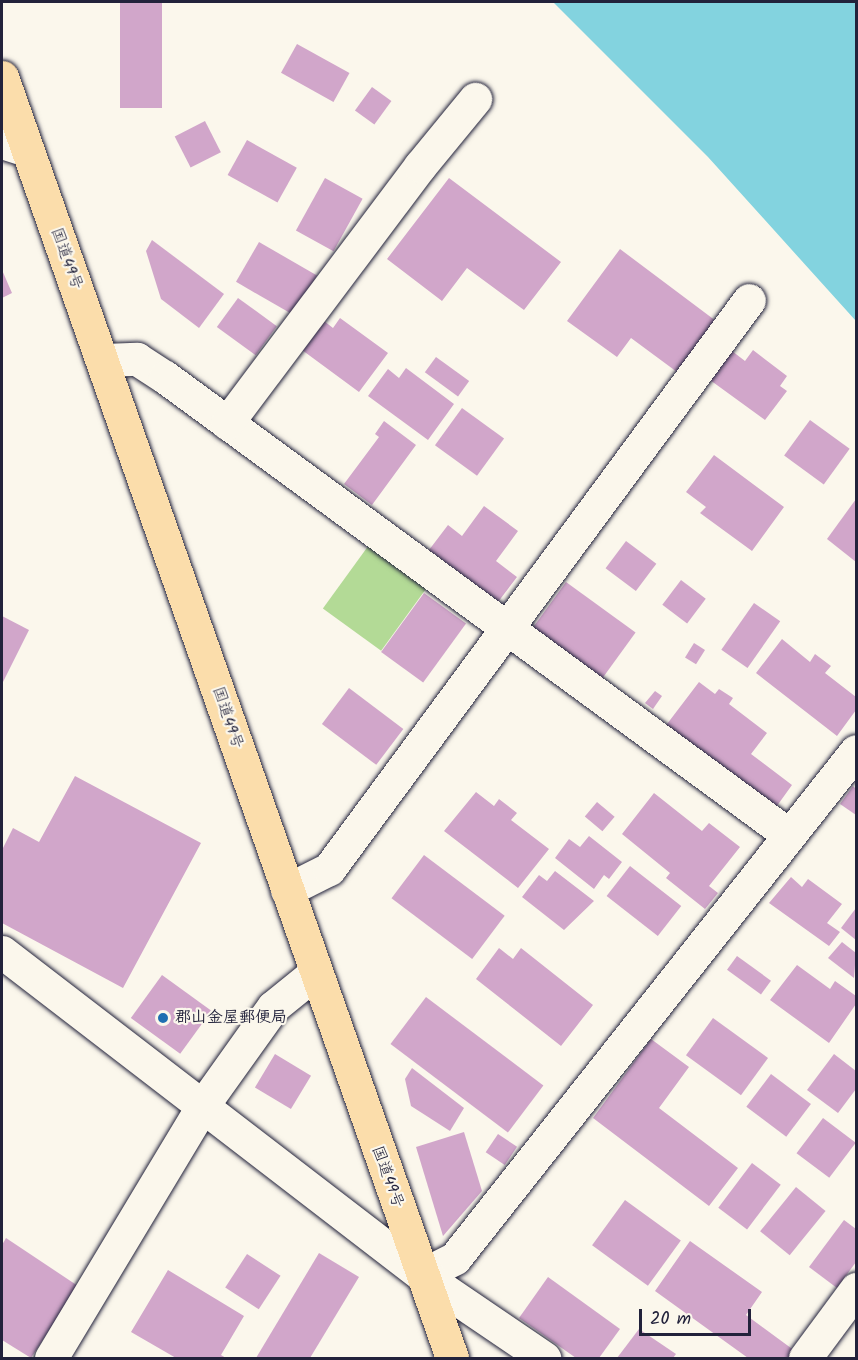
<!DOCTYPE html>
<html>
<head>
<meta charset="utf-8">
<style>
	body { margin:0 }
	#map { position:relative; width:858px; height:1360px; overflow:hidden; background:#fbf7ec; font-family:Kalam,"Klee One",sans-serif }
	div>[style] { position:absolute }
	.green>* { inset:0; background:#b3da96; transform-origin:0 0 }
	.water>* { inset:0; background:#83d3df }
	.building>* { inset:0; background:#d1a6ca; transform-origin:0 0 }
	.roads { filter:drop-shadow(0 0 2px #22223b) drop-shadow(0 0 2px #22223b) }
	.minor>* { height:33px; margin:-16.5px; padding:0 16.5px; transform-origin:16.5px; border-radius:16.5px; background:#fbf7ec }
	.highway>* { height:33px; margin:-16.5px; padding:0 16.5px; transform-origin:16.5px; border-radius:16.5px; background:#fbddab }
	.dots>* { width:16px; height:16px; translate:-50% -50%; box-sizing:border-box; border:3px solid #fbf7ec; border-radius:50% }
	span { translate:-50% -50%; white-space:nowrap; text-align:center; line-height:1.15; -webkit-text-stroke:4.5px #fbf7ec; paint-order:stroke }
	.street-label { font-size:16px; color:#22223b }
	.poi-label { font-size:16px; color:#22223b; font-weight:700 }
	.left { translate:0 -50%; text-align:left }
	.frame { position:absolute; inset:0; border:3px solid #22223b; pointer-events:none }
	.scale { position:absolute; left:639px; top:1309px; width:112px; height:27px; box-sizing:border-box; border:3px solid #22223b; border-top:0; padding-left:8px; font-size:18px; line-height:21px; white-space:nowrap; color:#22223b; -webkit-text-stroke:4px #fbf7ec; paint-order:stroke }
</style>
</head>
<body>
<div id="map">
	<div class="green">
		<i style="left:374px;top:538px;width:72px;height:87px;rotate:36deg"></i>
	</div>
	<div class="water">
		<i style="clip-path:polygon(553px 2px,856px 2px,856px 321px,708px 157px)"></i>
	</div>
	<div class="building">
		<i style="left:120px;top:2px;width:42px;height:106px"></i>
		<i style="left:297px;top:44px;width:60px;height:33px;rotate:29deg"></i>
		<i style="left:372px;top:87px;width:24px;height:29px;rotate:36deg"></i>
		<i style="left:205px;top:121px;width:35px;height:34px;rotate:63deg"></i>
		<i style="left:247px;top:140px;width:57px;height:40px;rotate:29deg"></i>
		<i style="left:325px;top:178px;width:43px;height:60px;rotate:29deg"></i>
		<i style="clip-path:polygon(449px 178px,561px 262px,524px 310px,467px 268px,442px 301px,387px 259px)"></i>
		<i style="clip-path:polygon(152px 240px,224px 294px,199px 328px,161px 299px,146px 251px)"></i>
		<i style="left:259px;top:242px;width:67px;height:46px;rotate:30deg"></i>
		<i style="clip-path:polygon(620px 249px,716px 321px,677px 372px,631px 338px,617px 357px,567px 321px)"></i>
		<i style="clip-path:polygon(2px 270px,12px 293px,2px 298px)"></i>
		<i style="left:238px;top:298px;width:48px;height:36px;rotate:36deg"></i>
		<i style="clip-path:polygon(340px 318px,388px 353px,359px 392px,302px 350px,324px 321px,333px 328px)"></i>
		<i style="clip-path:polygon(753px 350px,787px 376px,780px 386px,787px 391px,765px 420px,710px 380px,732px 351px,745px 361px)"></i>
		<i style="left:436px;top:357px;width:41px;height:19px;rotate:36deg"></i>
		<i style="clip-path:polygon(406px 368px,454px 404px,428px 440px,368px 396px,388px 369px,399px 378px)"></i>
		<i style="left:462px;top:408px;width:52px;height:46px;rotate:36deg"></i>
		<i style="left:810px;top:420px;width:49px;height:44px;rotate:36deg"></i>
		<i style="clip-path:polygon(384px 421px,416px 445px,372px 505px,344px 484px,379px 437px,375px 434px)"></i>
		<i style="clip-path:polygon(714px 455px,784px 507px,752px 551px,700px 513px,706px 507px,686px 492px)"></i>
		<i style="clip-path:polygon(856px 499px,856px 562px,827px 539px)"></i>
		<i style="clip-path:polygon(484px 506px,518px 531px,496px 561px,517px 577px,498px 602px,429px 550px,448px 525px,462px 536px)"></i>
		<i style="left:626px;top:541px;width:38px;height:34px;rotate:37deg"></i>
		<i style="left:681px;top:580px;width:31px;height:31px;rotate:37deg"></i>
		<i style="left:566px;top:582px;width:86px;height:58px;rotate:36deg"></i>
		<i style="left:424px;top:593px;width:52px;height:73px;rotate:36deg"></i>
		<i style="left:754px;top:603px;width:32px;height:57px;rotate:35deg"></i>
		<i style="clip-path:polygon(2px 616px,29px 630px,2px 684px)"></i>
		<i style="clip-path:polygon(782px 639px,810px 662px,815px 654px,831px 666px,825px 673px,856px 697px,856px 710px,837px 736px,756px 673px)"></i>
		<i style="left:694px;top:643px;width:13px;height:17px;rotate:32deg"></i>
		<i style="clip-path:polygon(699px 682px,715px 694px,719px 689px,733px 698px,729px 704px,767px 733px,751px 754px,792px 785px,774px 810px,664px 728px)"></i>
		<i style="left:349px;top:688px;width:68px;height:45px;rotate:37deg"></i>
		<i style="clip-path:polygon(655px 691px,662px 696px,653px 709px,645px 703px)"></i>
		<i style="clip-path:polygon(75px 776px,201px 843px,123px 988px,2px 923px,2px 850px,13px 828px,39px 842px)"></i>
		<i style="clip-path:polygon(853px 786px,856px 789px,856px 815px,840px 804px)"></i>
		<i style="clip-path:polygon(476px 792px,494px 806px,499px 799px,517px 813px,511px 820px,549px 849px,518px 888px,444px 831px)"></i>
		<i style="clip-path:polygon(654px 793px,702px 831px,709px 823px,740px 847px,709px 886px,718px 893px,705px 909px,666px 878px,670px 873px,622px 834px)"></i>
		<i style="left:597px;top:802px;width:23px;height:19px;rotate:40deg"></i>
		<i style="clip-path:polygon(589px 836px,622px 862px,609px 879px,604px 875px,594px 889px,555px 858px,569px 839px,580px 847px)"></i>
		<i style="left:424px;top:855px;width:101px;height:54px;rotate:37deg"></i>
		<i style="left:630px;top:866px;width:65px;height:38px;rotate:38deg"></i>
		<i style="clip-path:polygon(555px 871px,594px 901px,564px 930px,522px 897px,539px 875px,547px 881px)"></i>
		<i style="clip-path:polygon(791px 877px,802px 887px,808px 879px,842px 904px,827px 923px,840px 932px,829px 946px,769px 903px)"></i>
		<i style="clip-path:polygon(856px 908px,856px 940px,841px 928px)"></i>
		<i style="clip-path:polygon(842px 942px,856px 953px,854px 978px,828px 958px)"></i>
		<i style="clip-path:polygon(499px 948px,513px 959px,521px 948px,593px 1005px,561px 1046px,476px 979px)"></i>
		<i style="left:737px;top:956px;width:42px;height:17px;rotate:36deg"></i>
		<i style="clip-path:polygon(797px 965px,830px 989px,835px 981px,856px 996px,856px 1004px,829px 1043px,770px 1000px)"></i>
		<i style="left:162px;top:975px;width:61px;height:53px;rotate:36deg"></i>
		<i style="left:426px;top:997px;width:147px;height:59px;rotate:37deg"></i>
		<i style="left:713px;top:1018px;width:68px;height:46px;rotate:36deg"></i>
		<i style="clip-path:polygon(651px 1039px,689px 1067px,659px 1108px,738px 1168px,709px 1206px,593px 1118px)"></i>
		<i style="left:275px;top:1054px;width:42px;height:39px;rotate:31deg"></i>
		<i style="clip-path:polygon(834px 1054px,856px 1071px,856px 1089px,838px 1113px,807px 1090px)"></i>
		<i style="clip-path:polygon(412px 1068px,464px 1108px,450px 1131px,411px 1106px,405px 1079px)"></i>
		<i style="left:771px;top:1074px;width:50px;height:41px;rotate:37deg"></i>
		<i style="left:823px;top:1118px;width:41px;height:44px;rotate:37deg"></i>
		<i style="clip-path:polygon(464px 1132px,482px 1191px,443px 1236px,416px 1147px)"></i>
		<i style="left:498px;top:1134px;width:23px;height:22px;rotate:34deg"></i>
		<i style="left:752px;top:1163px;width:36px;height:56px;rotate:37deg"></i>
		<i style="left:796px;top:1187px;width:38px;height:57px;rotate:39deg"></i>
		<i style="left:625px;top:1200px;width:69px;height:56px;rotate:36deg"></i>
		<i style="clip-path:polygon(844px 1220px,856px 1229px,856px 1262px,837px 1288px,809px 1267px)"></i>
		<i style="clip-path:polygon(6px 1238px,78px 1286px,31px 1358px,2px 1340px,2px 1245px)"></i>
		<i style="clip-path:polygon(690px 1241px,762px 1292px,746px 1315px,795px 1351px,789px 1358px,748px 1358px,655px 1291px)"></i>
		<i style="clip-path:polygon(319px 1253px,359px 1277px,310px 1358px,256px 1358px)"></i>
		<i style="left:247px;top:1254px;width:40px;height:40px;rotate:33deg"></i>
		<i style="clip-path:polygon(168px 1270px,244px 1316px,221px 1355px,226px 1358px,176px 1358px,131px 1332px)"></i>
		<i style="clip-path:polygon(548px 1277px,620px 1329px,599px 1358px,576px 1358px,519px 1318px)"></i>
		<i style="clip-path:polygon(639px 1329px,676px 1354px,673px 1358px,617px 1358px)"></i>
	</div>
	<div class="roads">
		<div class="minor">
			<i style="left:2px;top:142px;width:25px;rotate:18deg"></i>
			<i style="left:103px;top:360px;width:34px;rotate:-2deg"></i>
			<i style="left:137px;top:359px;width:33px;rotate:33deg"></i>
			<i style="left:165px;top:377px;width:774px;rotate:36.28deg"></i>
			<i style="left:227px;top:423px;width:321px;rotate:-53.1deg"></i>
			<i style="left:420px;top:166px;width:87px;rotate:-50.6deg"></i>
			<i style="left:287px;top:890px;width:47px;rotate:-26.6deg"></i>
			<i style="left:329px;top:869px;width:707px;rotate:-53.57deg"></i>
			<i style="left:2px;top:952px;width:530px;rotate:37.56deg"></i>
			<i style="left:422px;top:1275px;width:148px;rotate:34.2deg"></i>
			<i style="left:422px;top:1275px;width:37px;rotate:-27deg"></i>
			<i style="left:455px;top:1258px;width:646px;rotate:-51.66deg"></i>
			<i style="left:51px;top:1358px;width:295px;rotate:-59deg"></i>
			<i style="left:203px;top:1105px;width:120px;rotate:-54.5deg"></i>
			<i style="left:273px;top:1007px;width:54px;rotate:-39deg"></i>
			<i style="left:805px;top:1358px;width:86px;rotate:-53.5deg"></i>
		</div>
		<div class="highway">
			<i style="left:2px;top:77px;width:1358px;rotate:70.64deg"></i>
		</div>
	</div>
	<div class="dots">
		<i style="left:163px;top:1018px;background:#1f6fb2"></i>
	</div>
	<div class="street-label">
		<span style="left:66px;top:259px;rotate:70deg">国道49号</span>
		<span style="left:227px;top:718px;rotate:71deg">国道49号</span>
		<span style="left:387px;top:1177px;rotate:70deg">国道49号</span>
	</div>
	<div class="poi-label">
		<span class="left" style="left:175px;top:1018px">郡山金屋郵便局</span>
	</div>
	<div class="frame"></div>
	<div class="scale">20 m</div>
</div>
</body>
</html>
